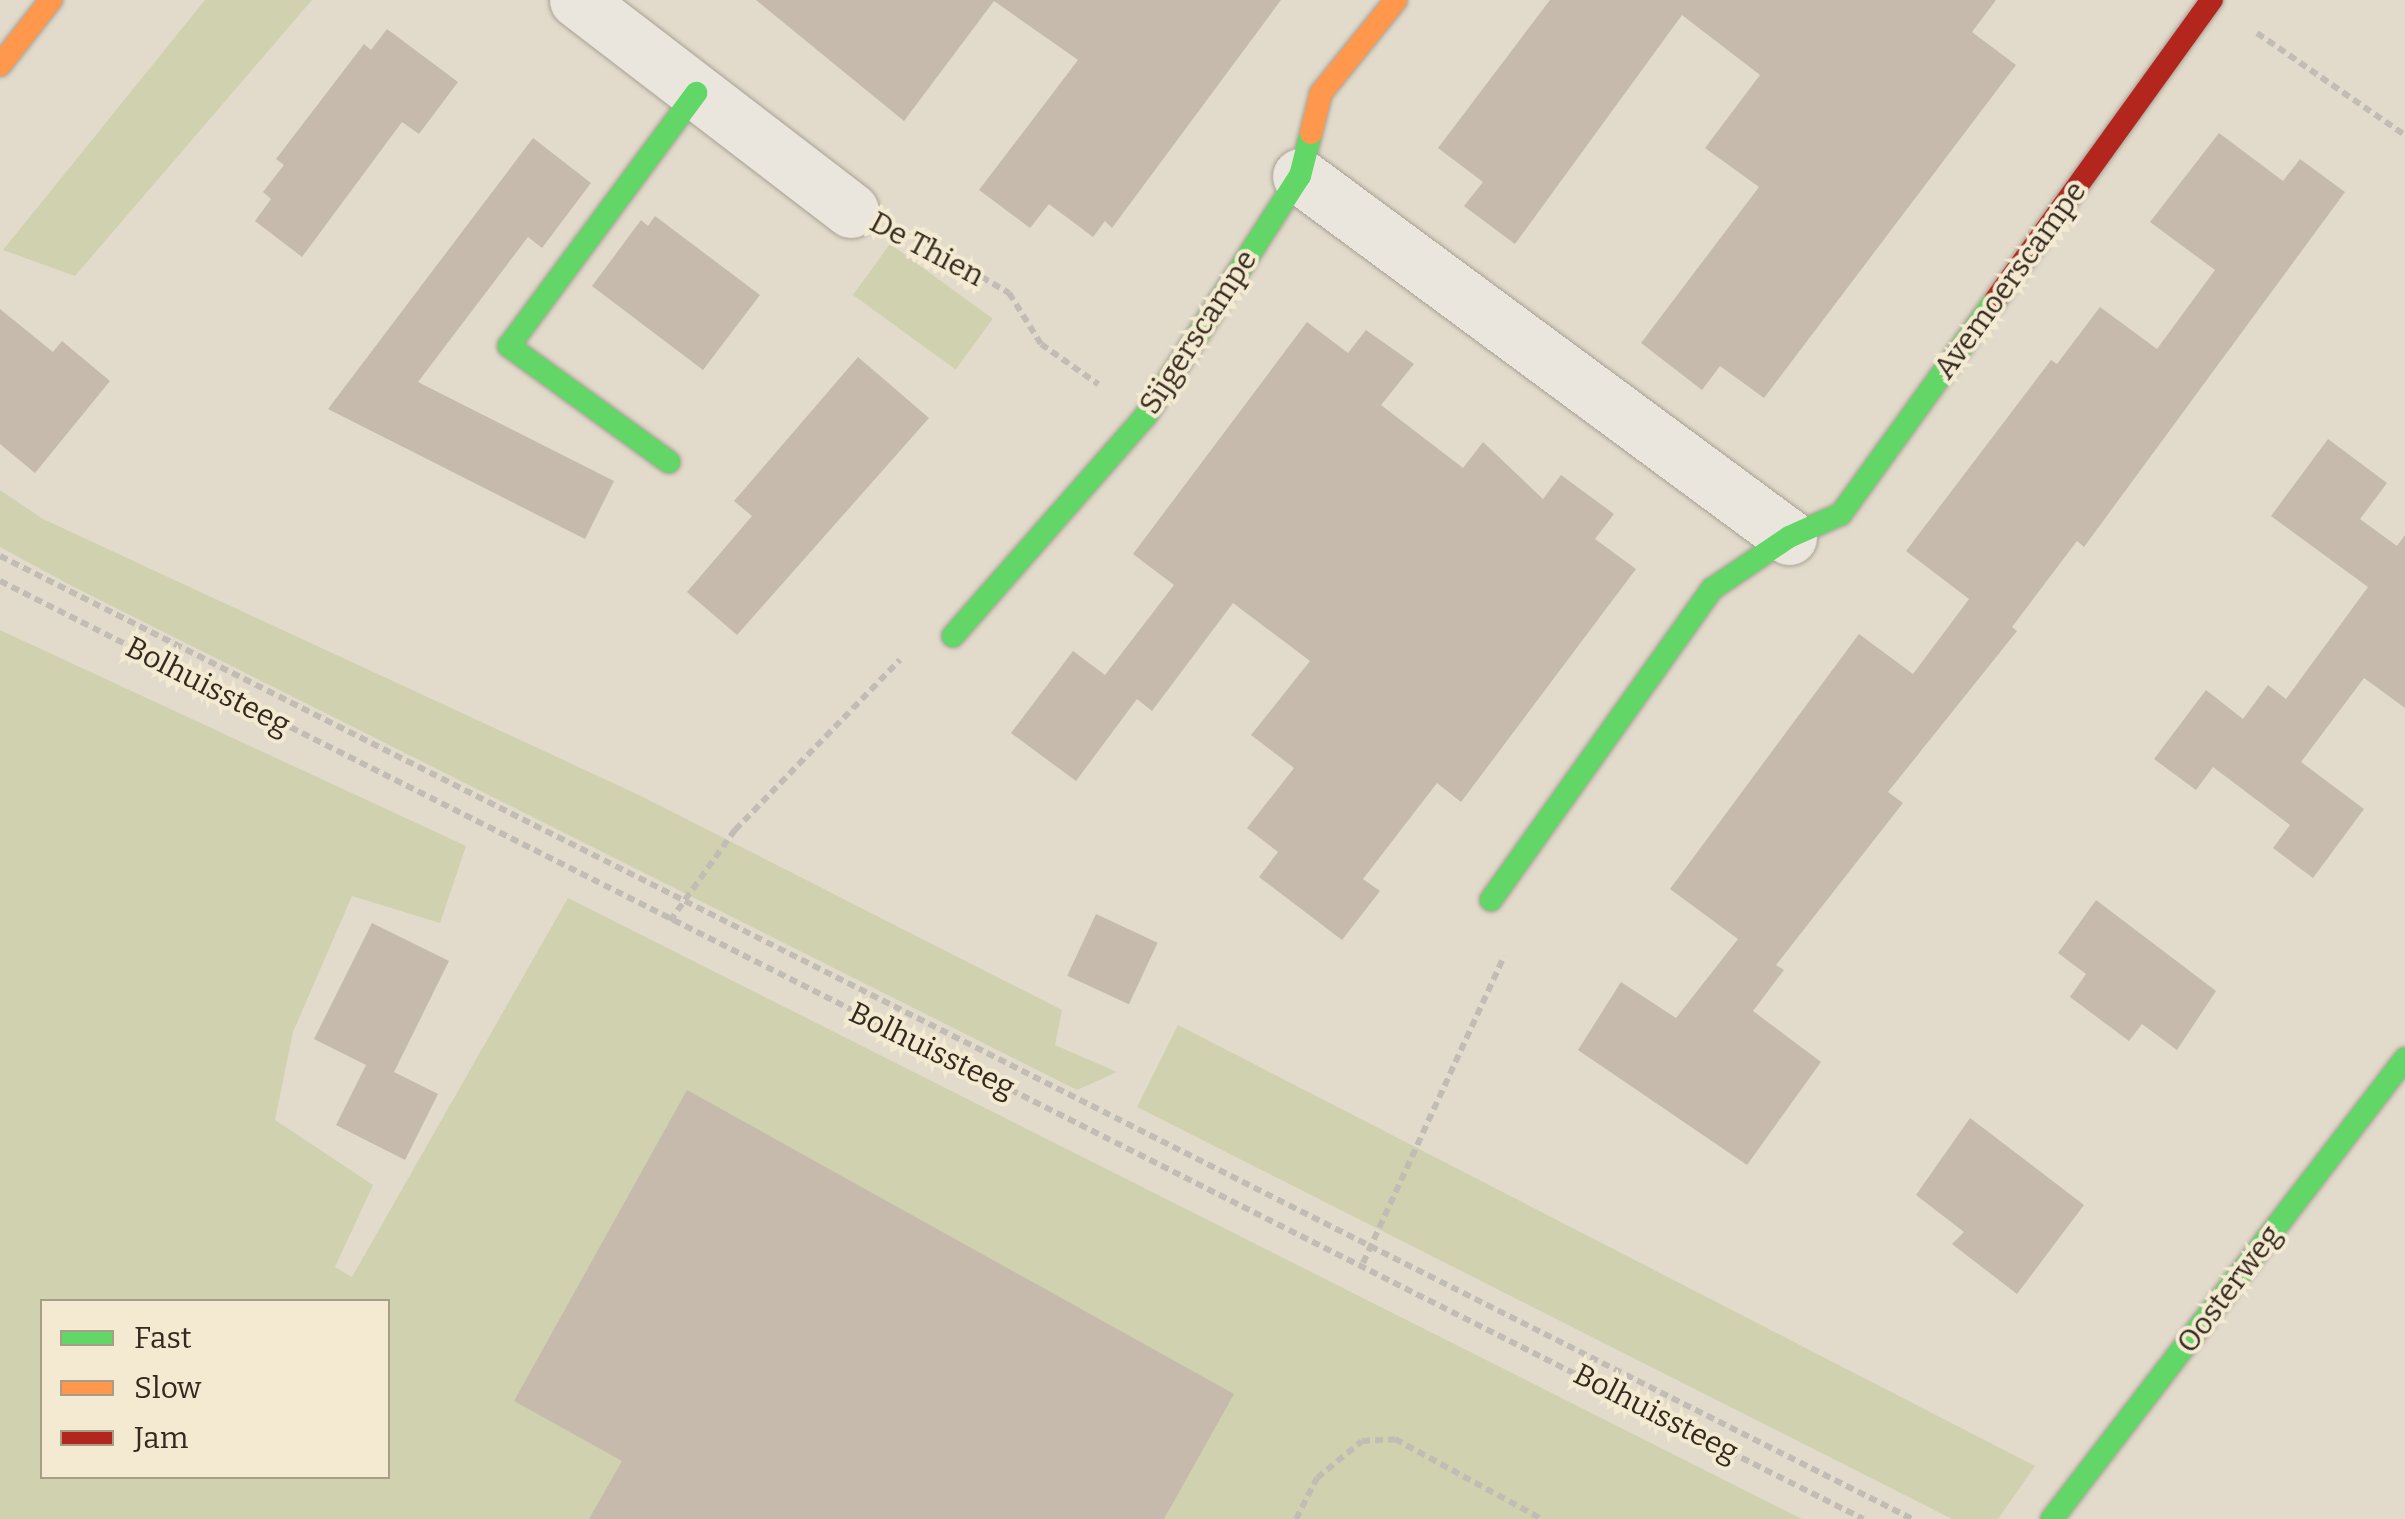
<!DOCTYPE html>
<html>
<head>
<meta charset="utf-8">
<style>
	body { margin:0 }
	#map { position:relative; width:2405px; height:1519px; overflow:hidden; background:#e2dbcb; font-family:Bitter,serif }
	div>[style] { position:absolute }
	.green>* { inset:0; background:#d0d1ae; transform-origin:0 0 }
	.building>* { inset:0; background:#c5baac; transform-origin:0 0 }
	.path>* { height:6px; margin-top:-3px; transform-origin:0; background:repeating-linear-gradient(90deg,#c2bdb4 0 8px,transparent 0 13px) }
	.roads { filter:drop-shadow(0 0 2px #a7a094) drop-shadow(0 0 2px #a7a094) }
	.street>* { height:55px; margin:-27.5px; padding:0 27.5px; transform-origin:27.5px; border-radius:27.5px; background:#eae6dd }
	.fast>* { height:22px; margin:-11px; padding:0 11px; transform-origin:11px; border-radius:11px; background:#63d668 }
	.slow>* { height:22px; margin:-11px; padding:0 11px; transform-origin:11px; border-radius:11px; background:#ff974d }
	.jam>* { height:22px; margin:-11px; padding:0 11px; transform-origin:11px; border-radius:11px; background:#b3261e }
	span { translate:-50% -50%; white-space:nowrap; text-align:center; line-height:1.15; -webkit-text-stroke:8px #f3ead1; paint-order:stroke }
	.street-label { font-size:30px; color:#34291e }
	.legend { position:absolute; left:40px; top:1299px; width:350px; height:180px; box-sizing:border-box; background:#f3ead1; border:2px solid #a79d89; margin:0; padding:12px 18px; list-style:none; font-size:30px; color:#34291e }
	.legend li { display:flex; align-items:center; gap:20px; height:50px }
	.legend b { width:50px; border:2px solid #a79d89 }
</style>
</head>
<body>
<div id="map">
	<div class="green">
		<i style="clip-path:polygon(205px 0,312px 0,75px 276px,3px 250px)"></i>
		<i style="left:890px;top:244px;width:127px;height:63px;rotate:36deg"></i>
		<i style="clip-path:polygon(0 490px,43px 519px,639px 795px,1062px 1010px,1055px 1045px,1117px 1072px,1077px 1090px,74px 587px,0 547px)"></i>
		<i style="clip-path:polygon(evenodd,0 630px,466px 846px,440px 923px,352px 896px,293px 1032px,275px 1120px,373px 1185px,335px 1267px,352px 1277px,568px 898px,1802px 1519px,0 1519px,0 630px,42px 1302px,388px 1302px,388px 1476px,42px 1476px,42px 1302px)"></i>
		<i style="clip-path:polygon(1178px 1025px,2035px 1466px,1998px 1519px,1952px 1519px,1137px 1107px)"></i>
	</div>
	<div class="building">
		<i style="clip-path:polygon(756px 0,1281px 0,1112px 228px,1105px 221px,1093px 237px,1049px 204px,1030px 228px,979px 190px,1078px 60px,994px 1px,904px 121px)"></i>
		<i style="clip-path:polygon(1550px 0,1996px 0,1972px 32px,2016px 65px,1764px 398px,1720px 366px,1702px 390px,1641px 343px,1759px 187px,1705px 148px,1760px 75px,1682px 15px,1515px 244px,1464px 206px,1483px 182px,1438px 148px)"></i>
		<i style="clip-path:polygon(387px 29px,458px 82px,419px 134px,402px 122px,302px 257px,255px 221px,271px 199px,263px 192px,284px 165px,276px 159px,364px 44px,371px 50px)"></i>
		<i style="clip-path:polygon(2219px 133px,2283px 181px,2300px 159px,2345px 192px,2084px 547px,2077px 541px,2012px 627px,2017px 631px,1888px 792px,1903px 803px,1776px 965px,1784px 970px,1753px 1011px,1821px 1062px,1747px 1165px,1578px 1050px,1621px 982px,1676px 1018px,1738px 939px,1670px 889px,1859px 634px,1913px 674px,1969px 599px,1906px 551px,2051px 360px,2057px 364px,2100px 307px,2157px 349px,2215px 270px,2150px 222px)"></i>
		<i style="clip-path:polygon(533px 138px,591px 183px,542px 248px,528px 237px,418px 382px,614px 481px,585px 539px,328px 409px)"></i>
		<i style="clip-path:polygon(655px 216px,760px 295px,703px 370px,592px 286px,641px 220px,648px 226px)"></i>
		<i style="clip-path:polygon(0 309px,53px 352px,62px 341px,110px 381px,35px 473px,0 444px)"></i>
		<i style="clip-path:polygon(1307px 322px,1348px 353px,1366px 330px,1414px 364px,1381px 405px,1463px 468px,1483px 442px,1543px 499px,1561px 475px,1614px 514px,1595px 539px,1636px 569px,1461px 802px,1437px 783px,1363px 879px,1380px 891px,1342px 940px,1259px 877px,1278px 852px,1247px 828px,1294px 768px,1251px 735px,1310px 661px,1233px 603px,1152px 711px,1137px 699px,1076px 781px,1011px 733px,1073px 651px,1105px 675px,1174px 585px,1133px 554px)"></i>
		<i style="clip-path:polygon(858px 357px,929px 418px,737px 635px,687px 592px,752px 516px,734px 501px)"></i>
		<i style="clip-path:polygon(2328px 439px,2387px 483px,2360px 519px,2397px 546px,2405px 535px,2405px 708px,2364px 678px,2301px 762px,2364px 809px,2313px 878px,2273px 848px,2290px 825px,2213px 767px,2196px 790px,2154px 759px,2206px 690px,2243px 719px,2268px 685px,2286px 699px,2368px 587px,2271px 516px)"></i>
		<i style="clip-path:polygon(2096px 900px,2216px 991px,2177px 1050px,2142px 1024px,2129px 1041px,2070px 997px,2086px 974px,2058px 953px)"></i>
		<i style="left:1096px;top:914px;width:68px;height:68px;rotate:25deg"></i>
		<i style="clip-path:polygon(372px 923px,449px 961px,394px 1072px,438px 1094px,405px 1160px,336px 1125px,366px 1065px,314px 1039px)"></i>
		<i style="clip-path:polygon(687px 1090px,1234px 1394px,1164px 1519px,589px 1519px,622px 1461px,514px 1401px)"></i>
		<i style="clip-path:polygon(1970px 1118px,2084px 1205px,2017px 1294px,1952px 1244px,1964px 1232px,1916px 1195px)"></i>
	</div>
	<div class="path">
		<i style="left:2257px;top:33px;width:180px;rotate:34.6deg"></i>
		<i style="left:903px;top:231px;width:123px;rotate:30.3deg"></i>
		<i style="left:1009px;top:293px;width:60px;rotate:57.9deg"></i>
		<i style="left:1041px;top:344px;width:70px;rotate:35.1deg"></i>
		<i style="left:0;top:556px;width:2141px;rotate:26.73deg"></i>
		<i style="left:0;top:581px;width:2086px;rotate:26.72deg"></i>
		<i style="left:670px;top:921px;width:112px;rotate:-54.5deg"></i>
		<i style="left:735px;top:830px;width:237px;rotate:-45.9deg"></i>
		<i style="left:1363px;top:1263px;width:338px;rotate:-65.3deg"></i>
		<i style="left:1296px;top:1519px;width:46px;rotate:-62.9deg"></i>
		<i style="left:1317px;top:1478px;width:58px;rotate:-39.4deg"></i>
		<i style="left:1362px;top:1441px;width:33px;rotate:-3deg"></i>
		<i style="left:1395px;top:1439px;width:167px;rotate:28.6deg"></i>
	</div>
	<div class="roads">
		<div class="street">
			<i style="left:577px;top:0;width:345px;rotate:37.5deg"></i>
			<i style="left:1300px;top:176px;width:608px;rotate:36.44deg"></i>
		</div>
		<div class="fast">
			<i style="left:669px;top:462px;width:198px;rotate:-144.1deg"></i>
			<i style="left:509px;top:346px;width:315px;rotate:-53.5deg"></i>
			<i style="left:953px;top:636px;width:291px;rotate:-48.8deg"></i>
			<i style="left:1145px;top:417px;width:287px;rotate:-57.3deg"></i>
			<i style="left:1300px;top:176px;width:44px;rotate:-75.7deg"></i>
			<i style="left:1491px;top:900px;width:382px;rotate:-54.6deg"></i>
			<i style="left:1712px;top:589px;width:93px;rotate:-34deg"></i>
			<i style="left:1789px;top:537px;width:57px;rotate:-23.9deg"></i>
			<i style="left:1841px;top:514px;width:265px;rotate:-54.2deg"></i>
			<i style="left:2052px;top:1519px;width:580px;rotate:-52.5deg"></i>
		</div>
		<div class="slow">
			<i style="left:0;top:65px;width:83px;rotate:-51.9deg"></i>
			<i style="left:1311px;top:133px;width:41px;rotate:-76deg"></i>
			<i style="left:1321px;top:93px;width:119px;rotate:-51.1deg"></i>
		</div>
		<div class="jam">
			<i style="left:1996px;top:299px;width:369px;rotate:-54.2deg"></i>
		</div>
	</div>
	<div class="street-label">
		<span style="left:927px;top:249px;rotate:28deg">De Thien</span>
		<span style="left:2010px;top:280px;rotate:-54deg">Avemoerscampe</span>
		<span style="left:1198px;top:332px;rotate:-57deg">Sijgerscampe</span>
		<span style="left:208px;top:686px;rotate:27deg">Bolhuissteeg</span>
		<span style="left:932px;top:1050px;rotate:26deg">Bolhuissteeg</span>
		<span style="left:2229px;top:1289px;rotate:-53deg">Oosterweg</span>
		<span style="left:1656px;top:1413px;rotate:27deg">Bolhuissteeg</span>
	</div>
	<ul class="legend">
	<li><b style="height:12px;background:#63d668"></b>Fast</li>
	<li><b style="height:12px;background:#ff974d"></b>Slow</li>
	<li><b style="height:12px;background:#b3261e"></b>Jam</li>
	</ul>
</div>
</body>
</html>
